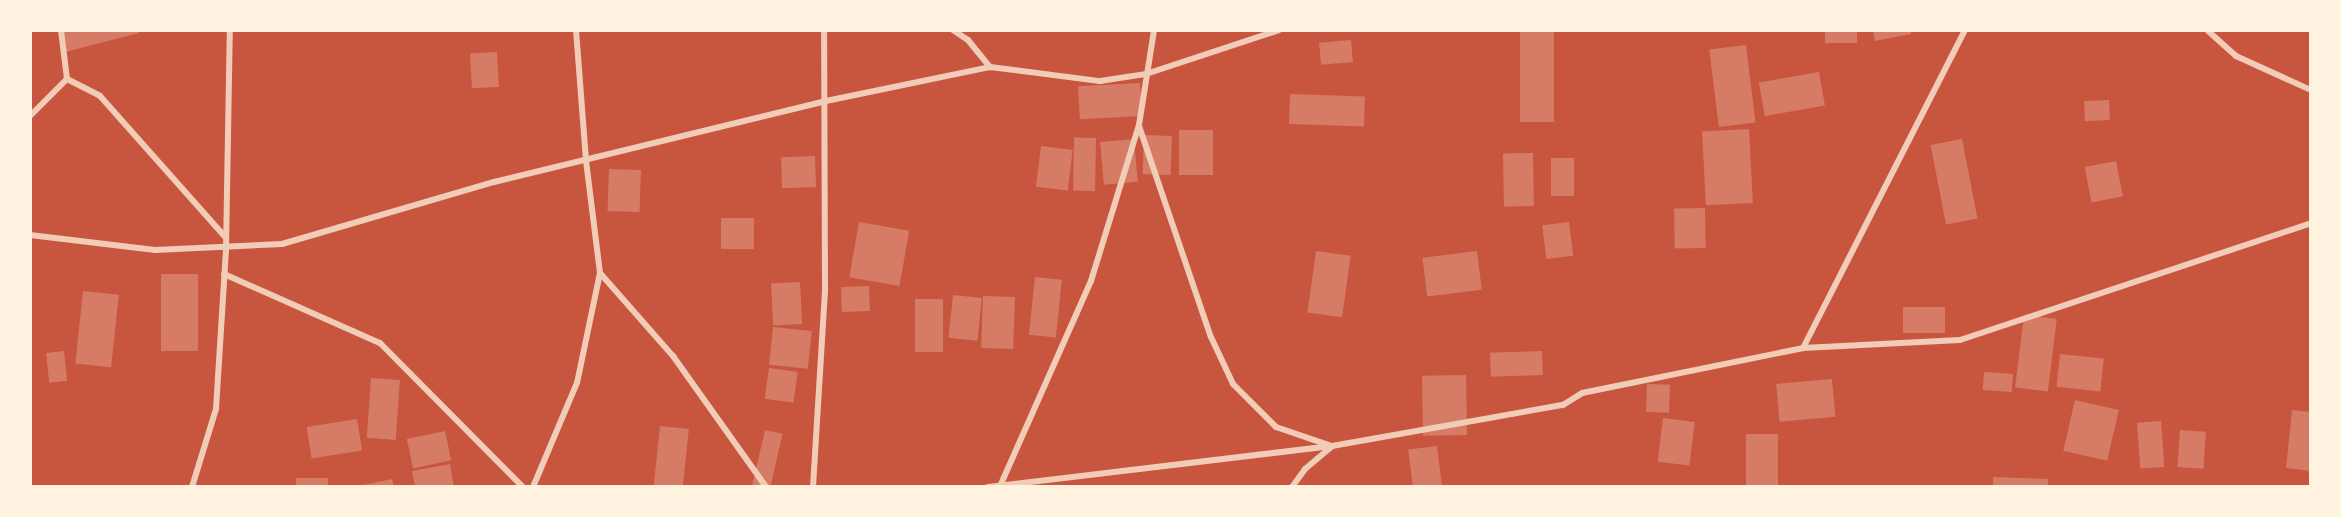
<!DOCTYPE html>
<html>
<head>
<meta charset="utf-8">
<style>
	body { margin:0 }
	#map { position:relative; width:2341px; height:517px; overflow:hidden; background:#c8553d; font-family:"PT Sans Narrow",sans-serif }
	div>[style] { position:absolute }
	.building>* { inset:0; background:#d67c66; transform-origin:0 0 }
	.minor>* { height:6px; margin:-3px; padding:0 3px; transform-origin:3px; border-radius:3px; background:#f1ccb7 }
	span { translate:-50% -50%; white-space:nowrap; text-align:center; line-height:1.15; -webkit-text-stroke:4.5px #fff3e0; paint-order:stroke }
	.frame { position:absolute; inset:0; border:32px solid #fff3e0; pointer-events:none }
</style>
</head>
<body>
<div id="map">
	<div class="building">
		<i style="clip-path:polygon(60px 30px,138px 30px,139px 33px,65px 52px)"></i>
		<i style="left:1520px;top:30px;width:34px;height:92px"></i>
		<i style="left:1825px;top:30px;width:32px;height:13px"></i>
		<i style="clip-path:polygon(1873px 30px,1911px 30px,1911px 34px,1875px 41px)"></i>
		<i style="left:1351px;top:40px;width:22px;height:32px;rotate:85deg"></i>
		<i style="left:1746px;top:45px;width:78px;height:37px;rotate:83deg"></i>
		<i style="left:497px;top:52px;width:35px;height:27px;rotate:87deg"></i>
		<i style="left:1819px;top:72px;width:34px;height:61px;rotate:80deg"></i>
		<i style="left:1140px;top:83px;width:33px;height:62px;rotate:87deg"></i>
		<i style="left:1290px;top:94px;width:75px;height:30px;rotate:2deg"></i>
		<i style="left:2109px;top:100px;width:20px;height:25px;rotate:87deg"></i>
		<i style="left:1749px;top:129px;width:74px;height:47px;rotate:87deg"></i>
		<i style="left:1179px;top:130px;width:34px;height:45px"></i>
		<i style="left:1144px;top:135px;width:28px;height:39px;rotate:2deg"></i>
		<i style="left:1096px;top:138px;width:53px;height:22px;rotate:91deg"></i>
		<i style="left:1134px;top:139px;width:43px;height:34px;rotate:85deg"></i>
		<i style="left:1962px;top:139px;width:81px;height:32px;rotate:79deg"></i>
		<i style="left:1041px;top:146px;width:32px;height:41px;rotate:7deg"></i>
		<i style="left:1533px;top:153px;width:53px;height:30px;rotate:89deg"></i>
		<i style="left:815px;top:156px;width:31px;height:34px;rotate:88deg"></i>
		<i style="left:1551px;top:158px;width:23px;height:38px"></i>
		<i style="left:2116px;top:161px;width:36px;height:32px;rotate:79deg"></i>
		<i style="left:609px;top:169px;width:32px;height:42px;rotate:2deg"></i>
		<i style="left:1705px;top:208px;width:40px;height:31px;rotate:89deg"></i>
		<i style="left:721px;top:218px;width:33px;height:31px"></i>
		<i style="left:859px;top:222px;width:51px;height:56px;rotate:10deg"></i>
		<i style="left:1569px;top:222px;width:34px;height:27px;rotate:83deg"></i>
		<i style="left:1316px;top:251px;width:35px;height:62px;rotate:8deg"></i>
		<i style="left:1477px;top:251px;width:39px;height:55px;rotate:83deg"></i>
		<i style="left:161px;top:274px;width:37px;height:77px"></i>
		<i style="left:1035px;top:277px;width:27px;height:58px;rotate:6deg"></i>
		<i style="left:800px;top:282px;width:42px;height:29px;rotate:87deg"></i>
		<i style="left:869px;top:286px;width:25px;height:28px;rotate:88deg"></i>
		<i style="left:83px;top:291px;width:36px;height:73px;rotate:6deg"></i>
		<i style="left:953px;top:295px;width:29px;height:43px;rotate:6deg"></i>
		<i style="left:983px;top:296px;width:32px;height:52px;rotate:2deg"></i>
		<i style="left:943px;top:299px;width:53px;height:28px;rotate:90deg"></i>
		<i style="left:1903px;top:307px;width:42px;height:26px"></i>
		<i style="left:2024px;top:315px;width:33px;height:73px;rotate:7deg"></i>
		<i style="left:773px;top:327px;width:39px;height:38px;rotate:6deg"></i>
		<i style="left:64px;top:351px;width:30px;height:18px;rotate:84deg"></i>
		<i style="left:1542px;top:351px;width:24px;height:52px;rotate:88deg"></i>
		<i style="left:2060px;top:354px;width:44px;height:33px;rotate:6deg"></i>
		<i style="left:769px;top:368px;width:29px;height:31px;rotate:8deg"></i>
		<i style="left:1984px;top:372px;width:29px;height:18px;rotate:4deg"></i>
		<i style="left:1466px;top:375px;width:60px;height:44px;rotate:89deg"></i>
		<i style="left:371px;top:378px;width:29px;height:60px;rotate:4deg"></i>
		<i style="left:1832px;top:379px;width:38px;height:56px;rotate:85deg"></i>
		<i style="left:1647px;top:384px;width:23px;height:28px;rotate:2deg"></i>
		<i style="left:2075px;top:400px;width:45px;height:52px;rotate:13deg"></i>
		<i style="clip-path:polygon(2292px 410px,2311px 412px,2311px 471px,2286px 468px)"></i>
		<i style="left:1663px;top:418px;width:32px;height:44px;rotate:7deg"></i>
		<i style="left:357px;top:419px;width:32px;height:51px;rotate:81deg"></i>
		<i style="left:2161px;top:421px;width:46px;height:24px;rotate:86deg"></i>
		<i style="left:660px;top:426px;width:29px;height:61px;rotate:6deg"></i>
		<i style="left:765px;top:430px;width:18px;height:58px;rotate:13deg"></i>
		<i style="left:2180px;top:430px;width:26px;height:37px;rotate:4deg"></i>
		<i style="left:445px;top:431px;width:30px;height:39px;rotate:78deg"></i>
		<i style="left:1746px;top:434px;width:32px;height:53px"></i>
		<i style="left:1437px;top:446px;width:41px;height:29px;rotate:83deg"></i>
		<i style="clip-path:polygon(450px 464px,454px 487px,415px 487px,412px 471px)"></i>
		<i style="clip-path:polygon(1993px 477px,2048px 479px,2048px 487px,1993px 487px)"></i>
		<i style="left:328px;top:478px;width:9px;height:32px;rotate:90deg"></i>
		<i style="clip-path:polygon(392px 479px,394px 487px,359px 487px,359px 486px)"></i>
	</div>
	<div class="minor">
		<i style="left:953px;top:30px;width:18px;rotate:34deg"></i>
		<i style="left:968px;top:40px;width:35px;rotate:51deg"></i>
		<i style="left:2207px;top:30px;width:39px;rotate:42deg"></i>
		<i style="left:2236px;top:56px;width:82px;rotate:24.4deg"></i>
		<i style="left:67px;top:79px;width:37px;rotate:27deg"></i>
		<i style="left:100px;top:96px;width:188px;rotate:48.4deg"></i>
		<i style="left:30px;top:116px;width:52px;rotate:-45deg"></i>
		<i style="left:67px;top:79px;width:49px;rotate:-97deg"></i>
		<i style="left:1139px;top:126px;width:223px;rotate:71.2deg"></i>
		<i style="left:1211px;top:337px;width:52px;rotate:64.9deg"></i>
		<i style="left:1233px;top:384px;width:61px;rotate:45deg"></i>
		<i style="left:1276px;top:427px;width:56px;rotate:18.8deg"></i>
		<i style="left:30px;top:235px;width:126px;rotate:6.8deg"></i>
		<i style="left:155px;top:250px;width:127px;rotate:-2.7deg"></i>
		<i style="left:282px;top:244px;width:221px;rotate:-16.3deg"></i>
		<i style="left:494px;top:182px;width:342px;rotate:-13.7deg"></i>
		<i style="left:826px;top:101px;width:167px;rotate:-11.7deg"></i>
		<i style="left:990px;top:67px;width:111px;rotate:7.3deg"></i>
		<i style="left:1100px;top:81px;width:47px;rotate:-8.7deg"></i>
		<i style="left:1146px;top:74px;width:140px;rotate:-18.3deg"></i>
		<i style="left:600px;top:273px;width:111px;rotate:48.7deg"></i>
		<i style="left:673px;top:356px;width:161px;rotate:54.6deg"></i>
		<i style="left:224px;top:274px;width:171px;rotate:23.9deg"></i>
		<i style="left:380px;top:343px;width:203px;rotate:45.2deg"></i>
		<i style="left:1803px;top:348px;width:357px;rotate:-63deg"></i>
		<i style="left:1001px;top:484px;width:222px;rotate:-66.1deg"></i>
		<i style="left:1091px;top:281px;width:163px;rotate:-72.9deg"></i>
		<i style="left:1139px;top:125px;width:96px;rotate:-81deg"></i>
		<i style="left:192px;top:487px;width:82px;rotate:-72.9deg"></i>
		<i style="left:216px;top:409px;width:160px;rotate:-86.4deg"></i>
		<i style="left:226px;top:249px;width:219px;rotate:-89deg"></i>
		<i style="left:533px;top:487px;width:113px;rotate:-67.1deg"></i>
		<i style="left:577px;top:383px;width:112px;rotate:-78.2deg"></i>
		<i style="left:600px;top:273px;width:114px;rotate:-97.1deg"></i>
		<i style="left:586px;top:160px;width:130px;rotate:-94.4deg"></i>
		<i style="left:813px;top:487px;width:199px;rotate:-86.5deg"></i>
		<i style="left:825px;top:288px;width:258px;rotate:-90.2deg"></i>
		<i style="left:988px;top:487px;width:346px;rotate:-6.8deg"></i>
		<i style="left:1332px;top:446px;width:235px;rotate:-10.1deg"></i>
		<i style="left:1563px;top:405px;width:22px;rotate:-32deg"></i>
		<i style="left:1582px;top:393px;width:226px;rotate:-11.5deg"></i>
		<i style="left:1803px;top:348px;width:157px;rotate:-2.9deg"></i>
		<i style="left:1960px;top:340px;width:370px;rotate:-18.4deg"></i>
		<i style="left:1292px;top:487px;width:22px;rotate:-54deg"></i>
		<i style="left:1305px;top:469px;width:35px;rotate:-40deg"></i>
	</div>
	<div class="frame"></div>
</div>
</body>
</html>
